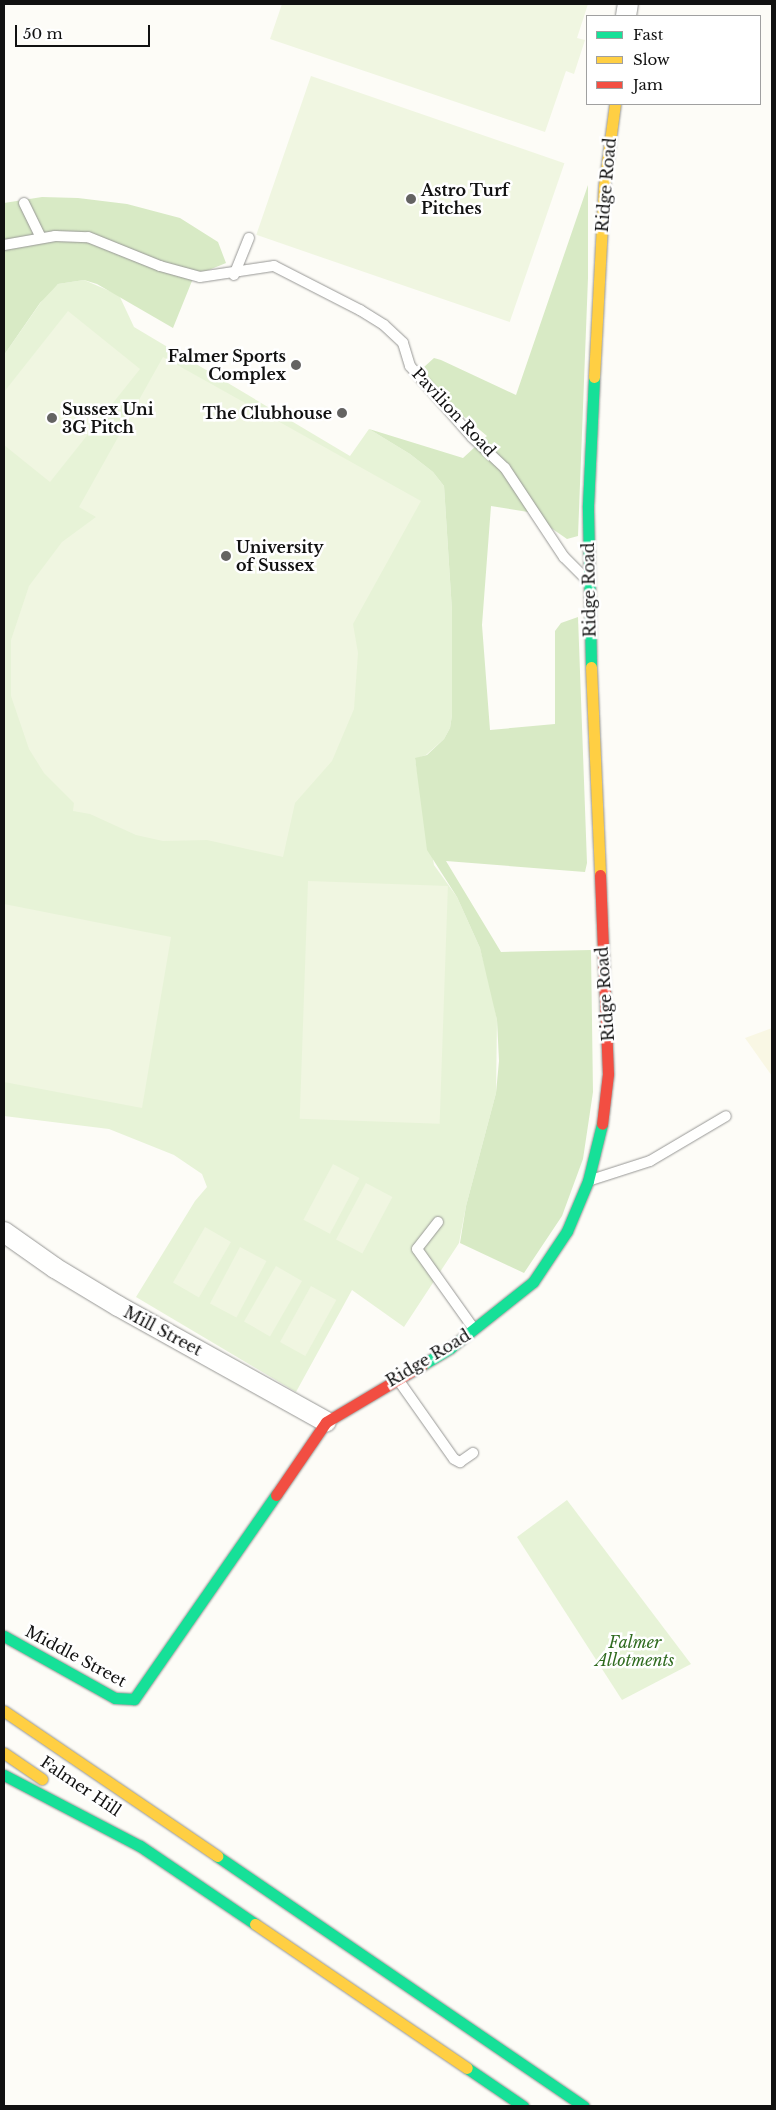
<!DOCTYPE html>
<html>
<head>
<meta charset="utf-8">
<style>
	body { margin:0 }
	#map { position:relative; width:776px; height:2110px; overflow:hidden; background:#fdfcf7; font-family:"Libre Baskerville",serif }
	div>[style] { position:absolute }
	.farmland>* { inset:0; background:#f9f7e4 }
	.green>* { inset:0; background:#e7f3d7 }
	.forest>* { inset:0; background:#d8eac5 }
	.pitch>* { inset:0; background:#f0f6e1; transform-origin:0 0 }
	.roads { filter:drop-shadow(0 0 1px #979795) drop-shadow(0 0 1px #979795) }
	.lane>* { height:10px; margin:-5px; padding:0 5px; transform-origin:5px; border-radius:5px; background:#fffffe }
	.street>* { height:20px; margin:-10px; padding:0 10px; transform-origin:10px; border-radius:10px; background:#fffffe }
	.fast>* { height:11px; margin:-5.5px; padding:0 5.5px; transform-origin:5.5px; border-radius:5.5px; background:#16e098 }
	.slow>* { height:11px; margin:-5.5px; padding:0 5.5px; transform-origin:5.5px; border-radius:5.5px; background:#ffcf43 }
	.jam>* { height:11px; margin:-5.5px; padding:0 5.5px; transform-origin:5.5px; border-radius:5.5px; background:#f24e42 }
	.dots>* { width:14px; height:14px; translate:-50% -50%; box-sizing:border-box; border:2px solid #fff; border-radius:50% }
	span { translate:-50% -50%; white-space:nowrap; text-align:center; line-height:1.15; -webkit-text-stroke:5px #fff; paint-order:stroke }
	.street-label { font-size:16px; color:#111 }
	.poi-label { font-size:16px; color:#111; font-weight:700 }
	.left { translate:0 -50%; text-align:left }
	.right { translate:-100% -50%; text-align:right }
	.park-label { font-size:16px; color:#2f6b1f; font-style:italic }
	.frame { position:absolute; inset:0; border:5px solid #111; pointer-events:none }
	.legend { position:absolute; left:586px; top:15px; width:175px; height:90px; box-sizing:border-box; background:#fff; border:1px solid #a0a0a0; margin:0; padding:6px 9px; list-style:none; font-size:15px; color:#111 }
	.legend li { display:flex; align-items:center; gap:10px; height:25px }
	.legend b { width:25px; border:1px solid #a0a0a0 }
	.scale { position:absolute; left:15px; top:25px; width:135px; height:22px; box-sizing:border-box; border:2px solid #111; border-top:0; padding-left:6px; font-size:15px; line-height:18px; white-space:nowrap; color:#111; -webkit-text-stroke:4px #fff; paint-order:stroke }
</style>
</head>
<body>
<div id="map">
	<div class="farmland">
		<i style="clip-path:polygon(772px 1028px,772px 1076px,745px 1038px)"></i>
	</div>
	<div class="green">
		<i style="clip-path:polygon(84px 280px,119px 295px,134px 327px,350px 456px,369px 429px,410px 454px,433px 472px,444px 486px,452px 611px,452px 715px,450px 728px,444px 739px,426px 755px,415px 759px,434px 865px,457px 897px,480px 948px,491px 989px,497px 1020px,496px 1093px,466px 1206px,459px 1243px,404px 1327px,352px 1290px,296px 1392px,136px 1297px,195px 1201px,207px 1187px,202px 1174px,174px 1155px,109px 1129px,4px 1116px,4px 355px,48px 292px,58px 284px)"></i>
		<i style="clip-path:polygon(567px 1500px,691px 1664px,622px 1700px,517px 1537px)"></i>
	</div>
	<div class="forest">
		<i style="clip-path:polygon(588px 185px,588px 278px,578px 536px,567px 539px,528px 512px,491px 506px,482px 625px,490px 730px,555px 724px,555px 631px,561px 623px,578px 617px,587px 863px,585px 872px,446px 861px,501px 952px,591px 950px,593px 1092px,583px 1159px,562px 1216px,524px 1273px,460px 1243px,466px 1206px,496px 1093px,499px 1061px,497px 1020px,480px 948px,457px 897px,427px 850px,415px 758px,427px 755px,444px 739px,450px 728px,452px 715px,452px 611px,444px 486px,433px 472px,410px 454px,369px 429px,463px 458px,487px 436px,435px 392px,424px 367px,434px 358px,441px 360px,516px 395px)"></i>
		<i style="clip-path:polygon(42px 197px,78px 198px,127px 204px,180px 218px,218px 242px,226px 263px,194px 276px,173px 328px,97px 284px,84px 280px,58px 284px,40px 303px,4px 355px,4px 203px)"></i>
	</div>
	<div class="pitch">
		<i style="clip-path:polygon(282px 4px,588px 4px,577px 38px,585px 40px,574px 74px,566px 71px,545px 132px,270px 39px)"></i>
		<i style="left:311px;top:76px;width:268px;height:168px;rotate:19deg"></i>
		<i style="clip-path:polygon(68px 311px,140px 369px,50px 482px,4px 445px,4px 392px)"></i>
		<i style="clip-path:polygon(163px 357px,421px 501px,353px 624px,358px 653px,354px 709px,332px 761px,295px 803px,283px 857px,207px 840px,163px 841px,136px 835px,90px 814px,73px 811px,74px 803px,44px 773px,29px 749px,11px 696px,11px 640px,29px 586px,62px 542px,96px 517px,79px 507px)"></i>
		<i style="left:308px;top:881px;width:140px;height:238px;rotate:2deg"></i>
		<i style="clip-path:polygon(4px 904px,171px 937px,142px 1108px,4px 1082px)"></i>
		<i style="left:333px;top:1164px;width:30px;height:63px;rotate:28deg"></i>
		<i style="left:366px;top:1183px;width:30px;height:64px;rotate:28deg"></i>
		<i style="left:205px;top:1227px;width:30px;height:64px;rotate:30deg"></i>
		<i style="left:240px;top:1247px;width:30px;height:64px;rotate:28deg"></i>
		<i style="left:276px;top:1266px;width:30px;height:64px;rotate:30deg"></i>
		<i style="left:311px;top:1286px;width:29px;height:64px;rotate:29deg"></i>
	</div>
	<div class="roads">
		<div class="lane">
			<i style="left:24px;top:203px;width:39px;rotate:64deg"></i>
			<i style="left:4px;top:245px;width:52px;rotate:-10deg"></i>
			<i style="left:55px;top:236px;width:33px;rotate:2deg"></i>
			<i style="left:88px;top:237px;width:78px;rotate:21.9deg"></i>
			<i style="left:160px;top:266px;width:41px;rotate:15.4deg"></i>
			<i style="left:200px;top:277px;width:75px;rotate:-8.5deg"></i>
			<i style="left:274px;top:266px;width:97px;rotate:27.1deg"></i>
			<i style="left:360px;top:310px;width:28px;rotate:32deg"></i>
			<i style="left:384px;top:325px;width:26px;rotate:43deg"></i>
			<i style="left:403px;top:343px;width:24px;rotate:73deg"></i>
			<i style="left:410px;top:366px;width:94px;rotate:48.9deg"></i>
			<i style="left:472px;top:437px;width:45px;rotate:43.2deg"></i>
			<i style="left:505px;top:468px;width:107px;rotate:56.5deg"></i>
			<i style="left:564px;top:557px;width:30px;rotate:45deg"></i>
			<i style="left:234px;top:275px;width:40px;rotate:-68deg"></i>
			<i style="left:591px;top:1180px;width:62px;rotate:-17.9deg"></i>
			<i style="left:650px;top:1161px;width:88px;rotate:-30.6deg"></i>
			<i style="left:438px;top:1222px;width:34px;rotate:128deg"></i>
			<i style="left:417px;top:1249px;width:98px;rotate:54.5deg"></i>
			<i style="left:399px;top:1381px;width:95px;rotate:54.8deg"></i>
			<i style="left:454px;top:1459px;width:7px;rotate:27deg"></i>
			<i style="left:460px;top:1462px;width:16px;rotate:-35deg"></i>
		</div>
		<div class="street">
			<i style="left:626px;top:16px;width:12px;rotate:-81deg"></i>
			<i style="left:4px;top:1232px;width:62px;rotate:35.2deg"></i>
			<i style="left:55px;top:1268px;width:74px;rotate:31.1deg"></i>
			<i style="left:118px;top:1306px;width:238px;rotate:29.1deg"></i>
		</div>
		<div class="fast">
			<i style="left:591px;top:667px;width:162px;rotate:-91.1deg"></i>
			<i style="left:588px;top:505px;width:128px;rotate:-87.3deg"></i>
			<i style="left:422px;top:1365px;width:33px;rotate:-31deg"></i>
			<i style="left:450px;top:1348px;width:106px;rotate:-38.5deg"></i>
			<i style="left:533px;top:1282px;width:61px;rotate:-56.3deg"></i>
			<i style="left:567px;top:1231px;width:54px;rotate:-67.2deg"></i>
			<i style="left:588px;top:1181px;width:59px;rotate:-76.2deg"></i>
			<i style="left:4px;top:1636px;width:127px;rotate:29.2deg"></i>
			<i style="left:115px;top:1698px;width:19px;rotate:3deg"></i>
			<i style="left:134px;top:1699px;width:249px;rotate:-55.2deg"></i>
			<i style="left:4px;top:1775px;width:153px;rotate:27.6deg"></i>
			<i style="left:140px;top:1846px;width:139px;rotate:34.1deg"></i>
			<i style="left:217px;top:1856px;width:444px;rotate:34.3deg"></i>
			<i style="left:467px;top:2068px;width:68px;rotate:34.2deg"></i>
		</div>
		<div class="slow">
			<i style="left:594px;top:377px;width:191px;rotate:-87deg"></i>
			<i style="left:604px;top:186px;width:83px;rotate:-82.4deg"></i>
			<i style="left:591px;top:667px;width:208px;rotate:87.5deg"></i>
			<i style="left:4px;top:1711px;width:258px;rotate:34.2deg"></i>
			<i style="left:4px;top:1753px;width:46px;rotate:34.4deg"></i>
			<i style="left:255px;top:1924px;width:256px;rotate:34.2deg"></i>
		</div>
		<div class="jam">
			<i style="left:600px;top:875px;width:199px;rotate:87.7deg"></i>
			<i style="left:608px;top:1074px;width:50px;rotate:96.8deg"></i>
			<i style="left:276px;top:1495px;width:88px;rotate:-55.6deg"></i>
			<i style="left:326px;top:1422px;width:112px;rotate:-30.7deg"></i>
		</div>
	</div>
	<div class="dots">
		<i style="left:411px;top:199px;background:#646362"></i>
		<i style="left:296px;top:365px;background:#646362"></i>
		<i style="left:342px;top:413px;background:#646362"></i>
		<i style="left:52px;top:418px;background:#646362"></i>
		<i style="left:226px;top:556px;background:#646362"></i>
	</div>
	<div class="street-label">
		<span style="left:606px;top:185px;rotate:-85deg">Ridge Road</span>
		<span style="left:454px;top:412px;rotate:47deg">Pavilion Road</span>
		<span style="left:589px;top:590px;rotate:-91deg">Ridge Road</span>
		<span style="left:605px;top:994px;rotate:-94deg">Ridge Road</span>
		<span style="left:163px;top:1331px;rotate:28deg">Mill Street</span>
		<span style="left:428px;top:1358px;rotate:-31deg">Ridge Road</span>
		<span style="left:76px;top:1656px;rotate:28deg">Middle Street</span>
		<span style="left:81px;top:1786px;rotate:34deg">Falmer Hill</span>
	</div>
	<div class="poi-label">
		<span class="left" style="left:421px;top:199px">Astro Turf<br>Pitches</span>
		<span class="right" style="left:286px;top:365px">Falmer Sports<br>Complex</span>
		<span class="left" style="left:62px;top:418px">Sussex Uni<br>3G Pitch</span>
		<span class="right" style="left:332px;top:413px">The Clubhouse</span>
		<span class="left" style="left:236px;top:556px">University<br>of Sussex</span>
	</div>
	<div class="park-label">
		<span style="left:635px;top:1651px">Falmer<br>Allotments</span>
	</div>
	<div class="frame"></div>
	<ul class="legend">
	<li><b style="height:6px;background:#16e098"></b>Fast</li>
	<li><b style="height:6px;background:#ffcf43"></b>Slow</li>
	<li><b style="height:6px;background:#f24e42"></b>Jam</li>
	</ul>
	<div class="scale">50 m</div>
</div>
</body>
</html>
